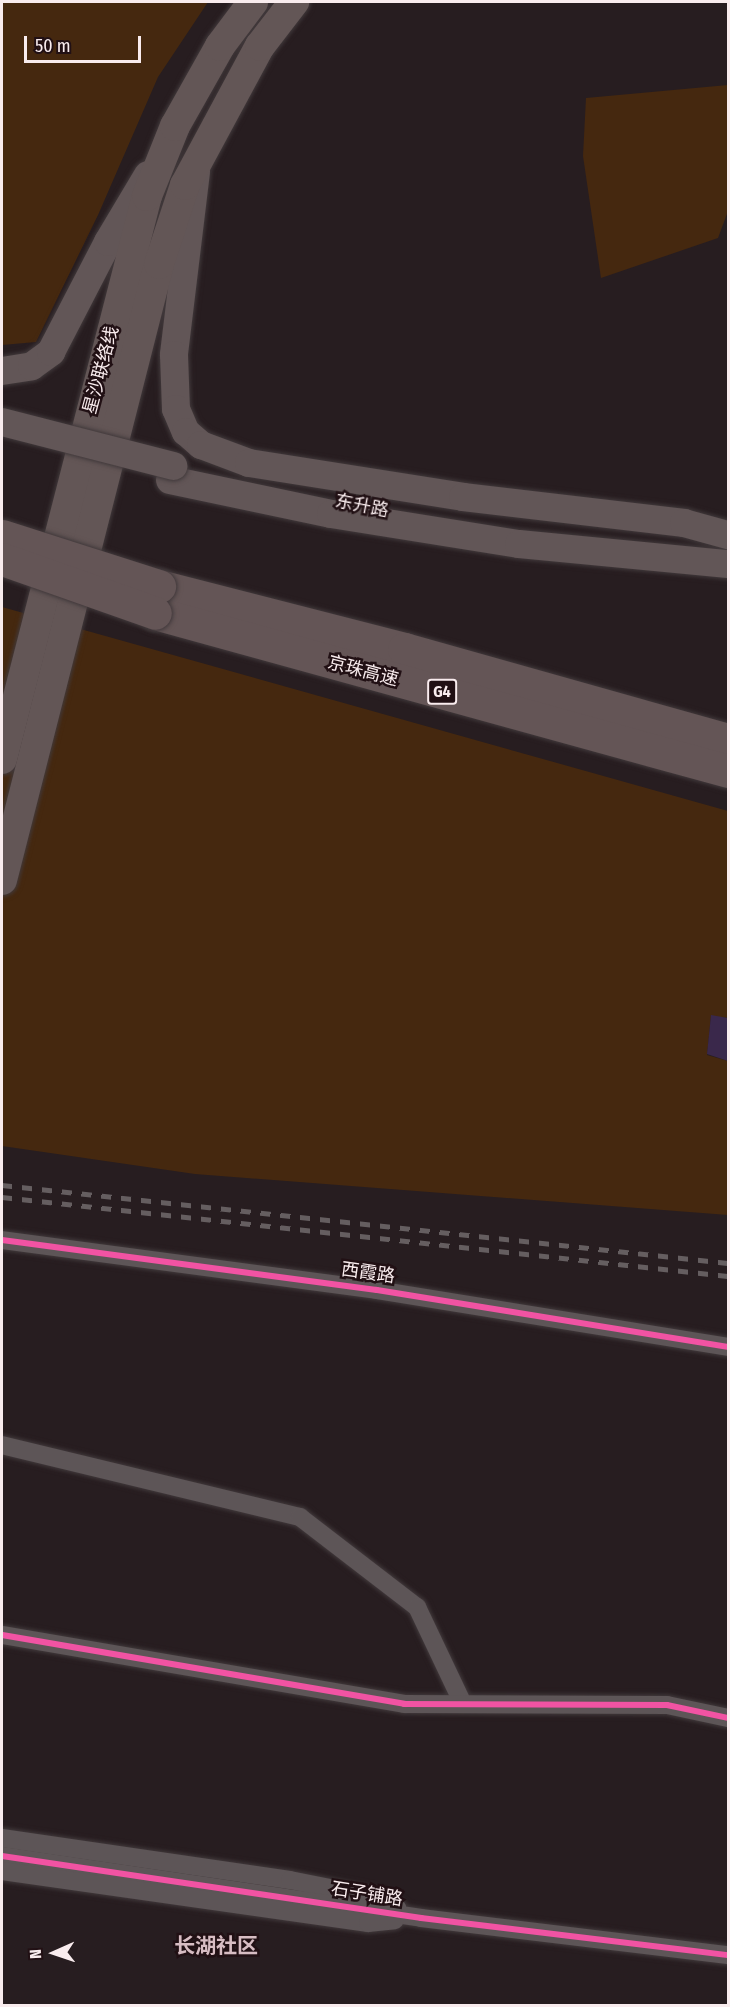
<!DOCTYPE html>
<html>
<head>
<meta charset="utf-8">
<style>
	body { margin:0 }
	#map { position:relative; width:730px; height:2007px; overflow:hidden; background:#271d20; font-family:"Fira Sans Condensed","Noto Sans SC",sans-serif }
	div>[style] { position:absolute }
	.green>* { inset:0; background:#45280f }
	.water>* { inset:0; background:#3a284b }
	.roads { filter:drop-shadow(0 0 2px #41393b) drop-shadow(0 0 2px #41393b) }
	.minor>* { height:18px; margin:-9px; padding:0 9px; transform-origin:9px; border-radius:9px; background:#5d5557 }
	.primary>* { height:28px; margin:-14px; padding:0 14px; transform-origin:14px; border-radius:14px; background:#625657 }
	.trunk>* { height:30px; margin:-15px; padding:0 15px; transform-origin:15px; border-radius:15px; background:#635656 }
	.motorway>* { height:33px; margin:-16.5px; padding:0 16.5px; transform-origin:16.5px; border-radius:16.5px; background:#645556 }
	.rail>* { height:4.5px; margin-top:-2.25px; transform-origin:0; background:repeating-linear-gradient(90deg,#655e60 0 10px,transparent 0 20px) }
	.bridges { filter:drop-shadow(0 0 2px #41393b) drop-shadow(0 0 2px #41393b) }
	.primary-bridge>* { height:28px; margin:-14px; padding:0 14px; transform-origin:14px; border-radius:14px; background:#625657 }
	.motorway-bridge>* { height:33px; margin:-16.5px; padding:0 16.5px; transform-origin:16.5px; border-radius:16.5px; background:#645556 }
	.cycleway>* { height:6px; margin:-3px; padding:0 3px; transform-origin:3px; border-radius:3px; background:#f153a3 }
	span { translate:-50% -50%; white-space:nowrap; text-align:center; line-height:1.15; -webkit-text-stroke:5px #211014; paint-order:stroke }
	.shield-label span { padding:2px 4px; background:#211014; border:2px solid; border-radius:4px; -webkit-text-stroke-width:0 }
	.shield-label { font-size:16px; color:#f9ecee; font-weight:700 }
	.street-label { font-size:18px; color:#f9ecee }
	.quarter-label { font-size:21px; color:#d7bdc3; font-weight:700 }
	.frame { position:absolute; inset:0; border:3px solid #f9ecee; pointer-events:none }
	.north { position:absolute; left:24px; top:1923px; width:60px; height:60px; -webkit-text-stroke:4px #211014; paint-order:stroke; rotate:267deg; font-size:16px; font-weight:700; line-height:24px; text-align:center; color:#f9ecee }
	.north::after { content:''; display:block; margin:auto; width:21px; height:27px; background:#f9ecee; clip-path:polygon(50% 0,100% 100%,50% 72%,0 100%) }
	.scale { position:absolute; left:24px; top:36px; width:117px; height:27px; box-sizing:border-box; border:3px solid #f9ecee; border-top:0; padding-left:8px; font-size:18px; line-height:21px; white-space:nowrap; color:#f9ecee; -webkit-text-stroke:4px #211014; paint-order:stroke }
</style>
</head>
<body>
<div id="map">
	<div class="green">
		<i style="clip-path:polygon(2px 2px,208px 2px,158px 77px,98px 215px,36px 342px,2px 345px)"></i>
		<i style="clip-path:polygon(728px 85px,728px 211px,718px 238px,601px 278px,583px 156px,586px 98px)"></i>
		<i style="clip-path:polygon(2px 607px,728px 811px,728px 1018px,711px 1016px,707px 1055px,728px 1061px,728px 1215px,195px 1174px,2px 1146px)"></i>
	</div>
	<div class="water">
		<i style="clip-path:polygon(711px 1015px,728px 1018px,728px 1061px,707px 1054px)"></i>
	</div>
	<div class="roads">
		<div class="minor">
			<i style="left:2px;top:1240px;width:378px;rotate:7.6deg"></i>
			<i style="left:377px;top:1290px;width:356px;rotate:9.2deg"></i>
			<i style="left:2px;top:1445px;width:307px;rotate:13.6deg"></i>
			<i style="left:300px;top:1517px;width:148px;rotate:37.6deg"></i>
			<i style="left:417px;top:1607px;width:107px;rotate:64.6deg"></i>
			<i style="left:2px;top:1635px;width:408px;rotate:9.7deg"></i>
			<i style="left:404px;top:1704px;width:263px;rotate:0.2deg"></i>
			<i style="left:667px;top:1705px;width:62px;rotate:12deg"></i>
			<i style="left:2px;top:1838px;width:291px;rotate:8.3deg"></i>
			<i style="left:290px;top:1880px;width:82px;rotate:11.3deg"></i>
			<i style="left:370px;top:1896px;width:30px;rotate:24deg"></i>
			<i style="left:2px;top:1856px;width:424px;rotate:8.4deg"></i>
			<i style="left:421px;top:1918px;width:309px;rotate:6.9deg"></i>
			<i style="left:2px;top:1871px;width:370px;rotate:8.1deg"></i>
			<i style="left:368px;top:1923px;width:27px;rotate:-6deg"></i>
		</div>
		<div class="primary">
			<i style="left:196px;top:172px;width:184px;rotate:96.9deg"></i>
			<i style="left:174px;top:355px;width:54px;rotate:87.9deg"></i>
			<i style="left:176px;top:409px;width:25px;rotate:67deg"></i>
			<i style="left:186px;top:432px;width:20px;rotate:41deg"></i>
			<i style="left:201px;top:445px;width:51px;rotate:20.6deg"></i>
			<i style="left:249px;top:463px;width:217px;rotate:9deg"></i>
			<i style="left:463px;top:497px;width:223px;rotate:6.7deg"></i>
			<i style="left:684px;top:523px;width:46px;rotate:15.3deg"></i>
			<i style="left:2px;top:371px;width:30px;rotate:-9deg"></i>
			<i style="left:32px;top:366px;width:24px;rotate:-36deg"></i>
			<i style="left:51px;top:352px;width:124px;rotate:-62.6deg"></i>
			<i style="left:108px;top:242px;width:78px;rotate:-59.2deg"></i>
			<i style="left:170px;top:480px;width:165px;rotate:11.9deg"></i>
			<i style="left:331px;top:514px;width:190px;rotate:9.1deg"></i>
			<i style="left:519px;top:544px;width:210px;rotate:5.5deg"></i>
		</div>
		<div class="trunk">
			<i style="left:2px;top:759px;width:581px;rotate:-75.56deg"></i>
			<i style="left:147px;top:196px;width:75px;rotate:-68.2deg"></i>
			<i style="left:175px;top:126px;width:92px;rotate:-60.6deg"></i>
			<i style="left:220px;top:46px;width:55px;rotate:-53.1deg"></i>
			<i style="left:2px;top:880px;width:636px;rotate:-75.7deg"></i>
			<i style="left:159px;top:264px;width:83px;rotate:-71.8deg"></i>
			<i style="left:185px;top:185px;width:158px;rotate:-61.7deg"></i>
			<i style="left:260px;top:46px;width:56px;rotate:-52.3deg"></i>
		</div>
		<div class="motorway">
			<i style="left:159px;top:586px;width:253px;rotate:14.4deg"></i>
			<i style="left:404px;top:649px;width:337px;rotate:15.7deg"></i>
			<i style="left:155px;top:613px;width:594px;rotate:15.42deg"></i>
		</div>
	</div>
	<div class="rail">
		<i style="left:2px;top:1185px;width:730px;rotate:6.13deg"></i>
		<i style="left:2px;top:1197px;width:730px;rotate:6.21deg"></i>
	</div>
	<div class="bridges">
		<div class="primary-bridge">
			<i style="left:2px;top:422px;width:177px;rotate:14.4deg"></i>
		</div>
		<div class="motorway-bridge">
			<i style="left:2px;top:536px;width:165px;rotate:17.7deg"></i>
			<i style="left:2px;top:559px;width:162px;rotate:19.4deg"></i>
		</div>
	</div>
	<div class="cycleway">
		<i style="left:2px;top:1240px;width:378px;rotate:7.6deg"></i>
		<i style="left:377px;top:1290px;width:356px;rotate:9.2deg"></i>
		<i style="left:2px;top:1635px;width:408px;rotate:9.7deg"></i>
		<i style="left:404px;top:1704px;width:263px;rotate:0.2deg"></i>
		<i style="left:667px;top:1705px;width:62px;rotate:12deg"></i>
		<i style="left:2px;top:1856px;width:424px;rotate:8.4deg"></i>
		<i style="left:421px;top:1918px;width:309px;rotate:6.9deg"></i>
	</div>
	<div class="shield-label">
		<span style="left:442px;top:692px">G4</span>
	</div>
	<div class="street-label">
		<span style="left:101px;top:370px;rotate:-75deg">星沙联络线</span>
		<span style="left:362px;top:506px;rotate:11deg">东升路</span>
		<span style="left:363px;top:671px;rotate:15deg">京珠高速</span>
		<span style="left:368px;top:1273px;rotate:8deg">西霞路</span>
		<span style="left:367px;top:1894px;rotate:9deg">石子铺路</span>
	</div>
	<div class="quarter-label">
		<span style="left:216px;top:1946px">长湖社区</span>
	</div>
	<div class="frame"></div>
	<div class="north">N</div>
	<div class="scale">50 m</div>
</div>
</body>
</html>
